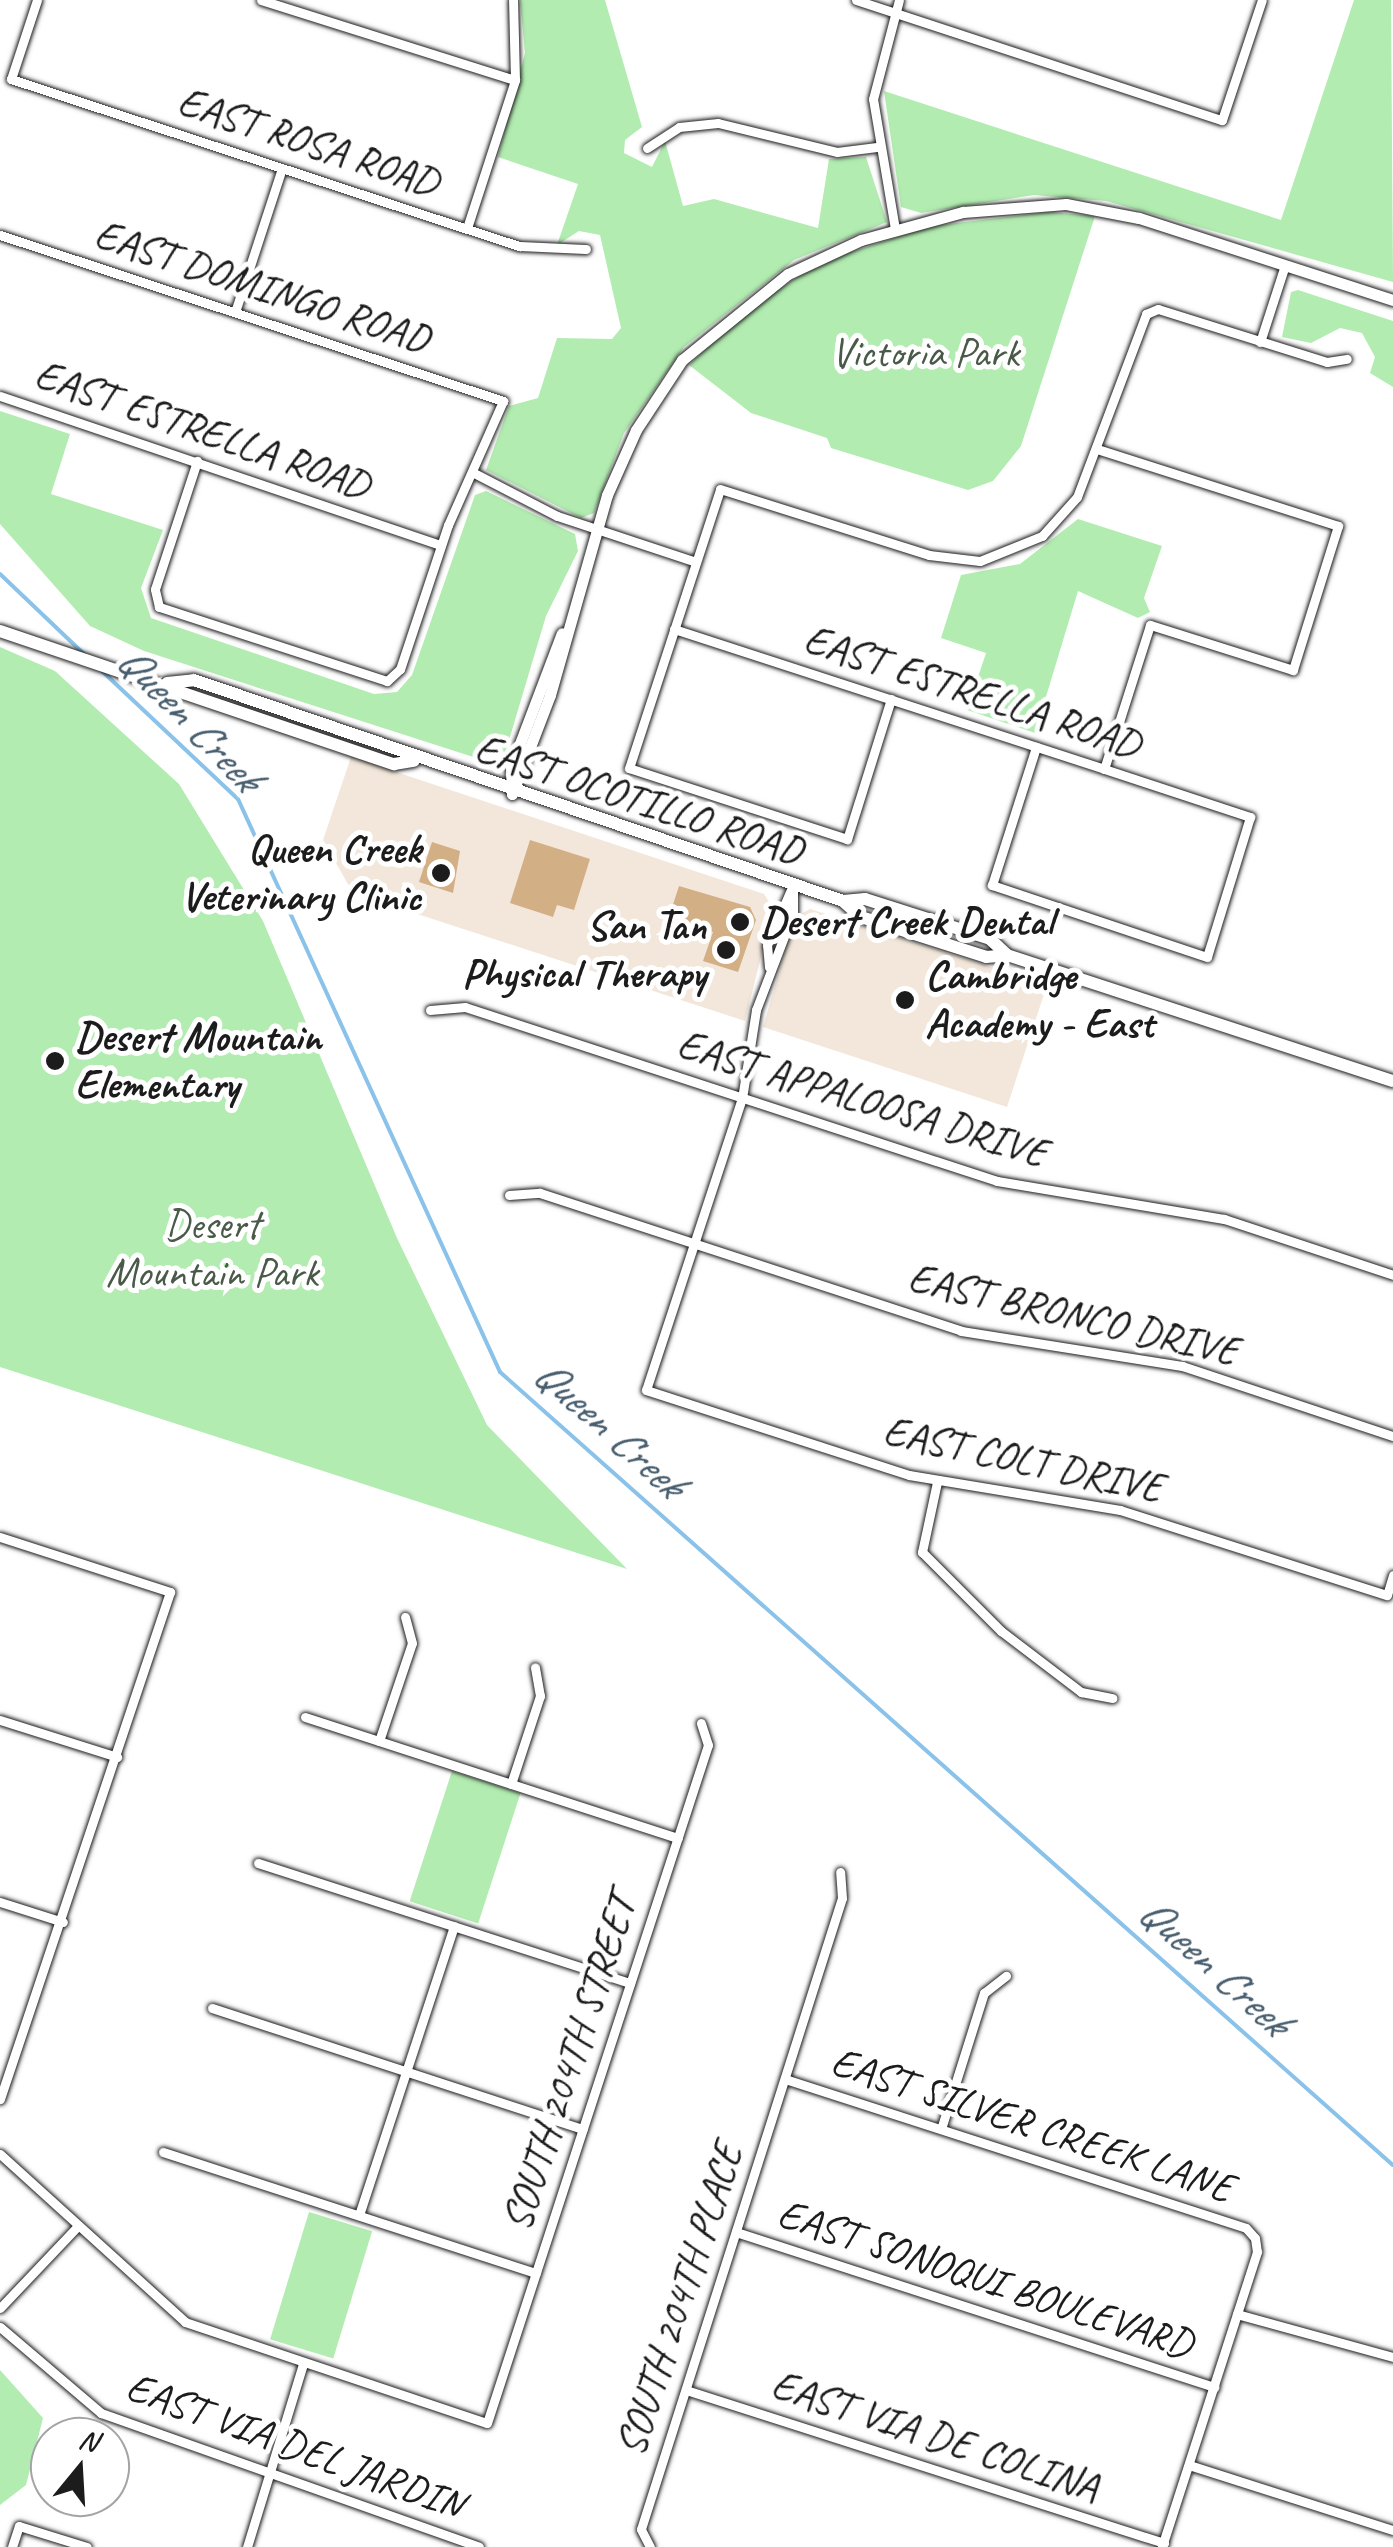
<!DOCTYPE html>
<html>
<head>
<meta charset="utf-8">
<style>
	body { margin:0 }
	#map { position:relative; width:1393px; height:2547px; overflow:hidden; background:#fff; font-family:Caveat,sans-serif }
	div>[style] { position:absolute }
	.built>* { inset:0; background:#f2e7da }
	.green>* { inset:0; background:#b2ecb1; transform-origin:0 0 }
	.stream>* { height:4px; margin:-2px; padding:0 2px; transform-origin:2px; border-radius:2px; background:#8ac2e9 }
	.building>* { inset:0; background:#d2af85 }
	.roads { filter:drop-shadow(0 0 2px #1c1c1c) drop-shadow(0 0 2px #1c1c1c) }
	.minor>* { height:9px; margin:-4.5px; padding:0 4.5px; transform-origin:4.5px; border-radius:4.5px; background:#fff }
	.tertiary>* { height:11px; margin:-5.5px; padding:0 5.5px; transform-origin:5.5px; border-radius:5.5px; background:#fff }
	.secondary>* { height:12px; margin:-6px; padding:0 6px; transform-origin:6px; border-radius:6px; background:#fff }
	.dots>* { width:28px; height:28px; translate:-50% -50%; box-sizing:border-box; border:5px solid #fff; border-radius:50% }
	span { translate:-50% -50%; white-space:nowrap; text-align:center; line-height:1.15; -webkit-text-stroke:10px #fff; paint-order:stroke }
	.street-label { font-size:42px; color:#1c1c1c }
	.park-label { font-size:42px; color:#495a49 }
	.poi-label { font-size:42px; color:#1c1c1c; font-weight:700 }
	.right { translate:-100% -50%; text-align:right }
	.left { translate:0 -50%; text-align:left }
	.water-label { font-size:45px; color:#485e6e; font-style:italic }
	.north { position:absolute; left:30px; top:2417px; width:100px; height:100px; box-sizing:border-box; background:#fff; border:2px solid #a4a4a4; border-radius:50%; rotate:18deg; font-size:28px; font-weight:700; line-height:40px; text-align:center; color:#1c1c1c }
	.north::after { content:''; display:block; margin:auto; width:35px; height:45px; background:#1c1c1c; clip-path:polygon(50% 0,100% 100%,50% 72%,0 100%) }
</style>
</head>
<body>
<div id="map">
	<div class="built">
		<i style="clip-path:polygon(351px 757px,764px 894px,773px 908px,745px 1021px,353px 893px,323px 840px)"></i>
		<i style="clip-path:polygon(810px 909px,1047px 985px,1007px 1107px,763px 1027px,795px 917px)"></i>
	</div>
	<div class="green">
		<i style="clip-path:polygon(520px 0,605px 0,642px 127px,625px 140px,624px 153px,652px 167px,665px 141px,683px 206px,714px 199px,818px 228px,829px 159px,866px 157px,887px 222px,794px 260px,684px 347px,624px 433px,594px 513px,581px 518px,486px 470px,509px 406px,538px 398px,557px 338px,612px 339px,621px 328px,600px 235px,579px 231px,557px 245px,578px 184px,498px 157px,525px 53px)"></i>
		<i style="clip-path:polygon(1354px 0,1391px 0,1393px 282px,1106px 201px,1034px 195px,921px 213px,901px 207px,884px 91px,1281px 220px)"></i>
		<i style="clip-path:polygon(1049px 212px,1095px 216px,1021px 446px,993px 481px,968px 490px,831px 448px,827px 438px,751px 413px,689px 365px,744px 313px,820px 262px,932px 226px)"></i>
		<i style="clip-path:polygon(1298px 290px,1393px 321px,1393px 387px,1370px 373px,1375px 357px,1362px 333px,1340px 328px,1311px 343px,1282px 337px,1291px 292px)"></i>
		<i style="clip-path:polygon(0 411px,70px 434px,51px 494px,163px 530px,141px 588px,151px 618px,374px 694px,397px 692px,412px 675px,475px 495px,486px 491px,575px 534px,578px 551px,546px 616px,504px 757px,492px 763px,144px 651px,90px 626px,0 524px)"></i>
		<i style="clip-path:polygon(1078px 519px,1162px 546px,1144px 598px,1150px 612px,1138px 618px,1078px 591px,1035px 733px,967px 710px,986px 653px,941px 638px,961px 575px,1020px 564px)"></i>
		<i style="clip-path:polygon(0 647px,55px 671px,179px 784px,263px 921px,397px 1238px,487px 1425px,627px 1569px,0 1367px)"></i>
		<i style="left:452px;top:1771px;width:72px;height:137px;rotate:18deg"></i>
		<i style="left:309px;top:2212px;width:66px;height:133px;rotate:17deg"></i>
		<i style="clip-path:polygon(0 2370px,43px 2418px,26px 2485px,0 2505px)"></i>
	</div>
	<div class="stream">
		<i style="left:0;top:574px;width:117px;rotate:43.6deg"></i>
		<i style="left:102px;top:671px;width:187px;rotate:43.3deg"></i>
		<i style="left:238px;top:799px;width:630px;rotate:65.43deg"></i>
		<i style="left:500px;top:1372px;width:1194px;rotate:41.61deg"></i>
	</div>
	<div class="building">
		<i style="clip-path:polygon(530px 840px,590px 859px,574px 910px,557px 905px,553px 917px,510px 903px)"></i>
		<i style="clip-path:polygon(432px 842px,460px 851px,453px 893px,419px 882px)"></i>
		<i style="clip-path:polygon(679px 886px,750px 907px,756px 920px,738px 972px,703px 961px,713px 932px,669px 917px)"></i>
	</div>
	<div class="roads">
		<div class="minor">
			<i style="left:37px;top:0;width:83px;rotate:108.2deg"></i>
			<i style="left:11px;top:79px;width:535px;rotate:18.2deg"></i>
			<i style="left:519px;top:246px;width:67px;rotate:2.6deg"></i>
			<i style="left:261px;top:0;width:266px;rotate:17.5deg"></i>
			<i style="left:856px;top:0;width:385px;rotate:18.2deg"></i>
			<i style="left:1222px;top:120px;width:126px;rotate:-71.6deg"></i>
			<i style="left:647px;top:148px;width:38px;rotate:-33deg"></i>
			<i style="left:679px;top:127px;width:39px;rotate:-6deg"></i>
			<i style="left:718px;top:123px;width:122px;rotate:13.7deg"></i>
			<i style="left:837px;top:152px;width:40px;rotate:-7.1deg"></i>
			<i style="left:467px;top:228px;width:156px;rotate:-72deg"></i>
			<i style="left:515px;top:80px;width:80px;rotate:-91.4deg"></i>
			<i style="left:895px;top:229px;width:132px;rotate:-99.6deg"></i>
			<i style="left:873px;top:99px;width:102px;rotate:-75.3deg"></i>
			<i style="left:0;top:235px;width:530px;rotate:18.26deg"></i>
			<i style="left:503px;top:401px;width:136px;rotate:113.9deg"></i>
			<i style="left:448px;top:525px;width:152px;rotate:108.4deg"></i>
			<i style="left:400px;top:669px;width:18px;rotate:137deg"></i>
			<i style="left:387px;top:681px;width:240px;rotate:-162deg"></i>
			<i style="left:159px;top:607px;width:18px;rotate:-103deg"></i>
			<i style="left:155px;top:589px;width:135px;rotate:-71.8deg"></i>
			<i style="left:235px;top:312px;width:151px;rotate:-71.9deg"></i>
			<i style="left:1260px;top:342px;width:81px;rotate:-72deg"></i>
			<i style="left:0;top:396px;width:465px;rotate:18.7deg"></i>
			<i style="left:1097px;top:449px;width:253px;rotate:17.7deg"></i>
			<i style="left:1338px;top:526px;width:151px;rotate:107.4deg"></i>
			<i style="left:1293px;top:670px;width:150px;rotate:-162.5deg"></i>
			<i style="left:1150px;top:625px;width:151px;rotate:107.7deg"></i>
			<i style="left:474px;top:473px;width:93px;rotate:27.4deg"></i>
			<i style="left:557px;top:516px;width:146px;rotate:18.3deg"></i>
			<i style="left:674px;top:629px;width:452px;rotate:18deg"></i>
			<i style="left:1104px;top:769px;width:154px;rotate:18.2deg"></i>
			<i style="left:1250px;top:817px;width:146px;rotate:107.1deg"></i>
			<i style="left:1207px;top:957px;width:227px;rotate:-161.5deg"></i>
			<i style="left:992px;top:885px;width:145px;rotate:-72.3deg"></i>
			<i style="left:891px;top:699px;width:147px;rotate:107.4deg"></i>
			<i style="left:847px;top:839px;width:229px;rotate:-162deg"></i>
			<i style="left:629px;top:768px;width:293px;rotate:-71.9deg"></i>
			<i style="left:720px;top:489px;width:219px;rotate:17.5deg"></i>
			<i style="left:929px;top:555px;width:51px;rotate:6.7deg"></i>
			<i style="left:980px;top:561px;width:67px;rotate:-22deg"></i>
			<i style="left:1042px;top:536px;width:52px;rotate:-48.1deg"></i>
			<i style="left:1077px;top:497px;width:196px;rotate:-69.3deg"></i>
			<i style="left:1146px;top:314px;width:13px;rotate:-23deg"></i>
			<i style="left:1158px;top:309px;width:177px;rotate:17.4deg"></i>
			<i style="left:1327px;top:362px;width:20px;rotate:-9deg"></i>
			<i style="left:793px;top:884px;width:29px;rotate:90deg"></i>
			<i style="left:793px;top:913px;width:104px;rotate:110.9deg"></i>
			<i style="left:756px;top:1010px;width:89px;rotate:99deg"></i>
			<i style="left:742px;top:1098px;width:307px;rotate:108.2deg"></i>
			<i style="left:646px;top:1390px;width:276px;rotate:17.9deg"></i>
			<i style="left:909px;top:1475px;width:214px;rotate:9.4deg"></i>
			<i style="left:1120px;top:1510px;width:280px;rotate:17.7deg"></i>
			<i style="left:1387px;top:1595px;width:21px;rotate:-73deg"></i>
			<i style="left:769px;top:967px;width:22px;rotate:-95deg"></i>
			<i style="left:767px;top:945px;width:65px;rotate:-66.6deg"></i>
			<i style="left:430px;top:1010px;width:35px;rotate:-5deg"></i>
			<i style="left:465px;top:1007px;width:560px;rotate:18.11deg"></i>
			<i style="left:997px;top:1181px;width:230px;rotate:9.5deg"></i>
			<i style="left:1224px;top:1219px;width:178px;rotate:18.3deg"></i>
			<i style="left:509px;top:1195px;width:31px;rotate:-4deg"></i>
			<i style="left:540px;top:1193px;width:443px;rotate:18.1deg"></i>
			<i style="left:961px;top:1331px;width:224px;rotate:9deg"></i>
			<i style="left:1182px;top:1366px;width:222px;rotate:18.4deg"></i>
			<i style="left:937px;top:1482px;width:72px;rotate:102.1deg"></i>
			<i style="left:922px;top:1552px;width:112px;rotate:45deg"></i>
			<i style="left:1001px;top:1631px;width:101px;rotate:37.3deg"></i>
			<i style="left:1081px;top:1692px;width:32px;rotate:11deg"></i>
			<i style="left:0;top:1537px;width:179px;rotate:17.9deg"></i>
			<i style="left:170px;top:1592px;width:535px;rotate:108.54deg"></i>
			<i style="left:305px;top:1717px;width:392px;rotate:18deg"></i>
			<i style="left:0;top:1720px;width:123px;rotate:17.5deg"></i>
			<i style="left:379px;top:1741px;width:103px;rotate:-71.4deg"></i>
			<i style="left:412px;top:1643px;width:27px;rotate:-105deg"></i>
			<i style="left:511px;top:1784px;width:93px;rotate:-71.8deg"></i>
			<i style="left:540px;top:1696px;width:29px;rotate:-100deg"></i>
			<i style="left:258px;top:1863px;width:391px;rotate:17.9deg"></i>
			<i style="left:0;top:1902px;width:66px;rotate:17.6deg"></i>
			<i style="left:212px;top:2008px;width:390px;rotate:18.1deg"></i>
			<i style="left:785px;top:2079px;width:484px;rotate:17.9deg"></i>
			<i style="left:1246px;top:2228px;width:13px;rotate:48deg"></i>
			<i style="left:1255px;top:2238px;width:14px;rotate:82deg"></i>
			<i style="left:1257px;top:2252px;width:310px;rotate:107.9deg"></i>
			<i style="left:941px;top:2129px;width:143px;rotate:-72.5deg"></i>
			<i style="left:984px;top:1993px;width:28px;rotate:-38deg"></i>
			<i style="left:163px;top:2152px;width:392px;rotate:18deg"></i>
			<i style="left:0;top:2154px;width:250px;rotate:42.2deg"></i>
			<i style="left:185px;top:2322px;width:318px;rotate:18.5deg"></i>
			<i style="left:487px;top:2423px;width:713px;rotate:-71.95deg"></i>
			<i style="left:708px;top:1745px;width:23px;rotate:-108deg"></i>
			<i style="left:359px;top:2215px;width:304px;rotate:-71.8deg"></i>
			<i style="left:736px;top:2232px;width:503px;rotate:17.97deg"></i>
			<i style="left:0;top:2308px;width:112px;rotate:-46.5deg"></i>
			<i style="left:1237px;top:2314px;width:162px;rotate:15.4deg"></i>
			<i style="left:0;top:2327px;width:133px;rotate:40.4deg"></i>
			<i style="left:101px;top:2413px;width:401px;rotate:19.5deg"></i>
			<i style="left:686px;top:2390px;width:502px;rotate:17.75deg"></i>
			<i style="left:1189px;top:2465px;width:214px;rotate:17.7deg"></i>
			<i style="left:12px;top:2547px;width:22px;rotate:-72deg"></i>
			<i style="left:19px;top:2526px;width:71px;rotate:17.2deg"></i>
			<i style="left:247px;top:2547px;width:191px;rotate:-73deg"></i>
			<i style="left:650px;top:2547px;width:20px;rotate:-117deg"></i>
			<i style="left:641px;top:2529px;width:662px;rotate:-72.33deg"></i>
			<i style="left:842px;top:1898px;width:26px;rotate:-94deg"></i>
		</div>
		<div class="tertiary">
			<i style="left:512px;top:794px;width:106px;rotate:-69deg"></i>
			<i style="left:550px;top:695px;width:208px;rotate:-74.1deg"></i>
			<i style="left:607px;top:495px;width:71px;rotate:-66deg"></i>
			<i style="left:636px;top:430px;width:84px;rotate:-56.7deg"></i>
			<i style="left:682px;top:360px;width:136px;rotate:-39.1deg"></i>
			<i style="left:788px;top:274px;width:81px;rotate:-25deg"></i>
			<i style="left:861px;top:240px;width:106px;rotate:-15.4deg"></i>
			<i style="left:963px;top:212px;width:103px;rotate:-4.4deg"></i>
			<i style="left:1066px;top:204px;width:74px;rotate:10.9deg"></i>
			<i style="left:1139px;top:218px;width:267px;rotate:17.9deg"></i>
			<i style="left:512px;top:794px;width:27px;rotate:-92deg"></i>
			<i style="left:511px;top:767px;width:143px;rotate:-69.2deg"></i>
		</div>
		<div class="secondary">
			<i style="left:0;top:631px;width:416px;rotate:18.7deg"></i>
			<i style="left:394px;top:764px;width:20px;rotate:-9deg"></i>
			<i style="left:167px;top:683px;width:27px;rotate:-6deg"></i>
			<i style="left:194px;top:680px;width:686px;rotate:18.8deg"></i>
			<i style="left:843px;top:901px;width:24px;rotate:42deg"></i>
			<i style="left:861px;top:917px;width:131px;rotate:17.7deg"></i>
			<i style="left:986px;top:957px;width:21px;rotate:-5deg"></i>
			<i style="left:843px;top:901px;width:22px;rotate:-5deg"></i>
			<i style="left:865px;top:899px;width:131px;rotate:17.7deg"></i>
			<i style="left:990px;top:939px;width:23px;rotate:43deg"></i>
			<i style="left:1007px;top:955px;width:406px;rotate:18.1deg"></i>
		</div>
	</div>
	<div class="dots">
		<i style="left:441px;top:873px;background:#1c1c1c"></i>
		<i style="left:740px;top:922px;background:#1c1c1c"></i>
		<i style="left:726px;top:950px;background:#1c1c1c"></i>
		<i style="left:905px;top:1000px;background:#1c1c1c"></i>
		<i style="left:55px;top:1061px;background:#1c1c1c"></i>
	</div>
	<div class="street-label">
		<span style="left:308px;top:142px;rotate:18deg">EAST ROSA ROAD</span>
		<span style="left:262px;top:287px;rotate:18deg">EAST DOMINGO ROAD</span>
		<span style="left:202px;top:430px;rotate:19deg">EAST ESTRELLA ROAD</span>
		<span style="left:972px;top:692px;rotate:18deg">EAST ESTRELLA ROAD</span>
		<span style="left:639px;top:800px;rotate:18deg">EAST OCOTILLO ROAD</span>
		<span style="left:862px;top:1099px;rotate:17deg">EAST APPALOOSA DRIVE</span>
		<span style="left:1073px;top:1315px;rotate:13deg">EAST BRONCO DRIVE</span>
		<span style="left:1023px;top:1460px;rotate:12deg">EAST COLT DRIVE</span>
		<span style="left:570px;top:2063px;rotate:-72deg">SOUTH 204TH STREET</span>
		<span style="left:1032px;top:2125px;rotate:18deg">EAST SILVER CREEK LANE</span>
		<span style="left:985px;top:2279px;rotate:18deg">EAST SONOQUI BOULEVARD</span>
		<span style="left:680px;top:2300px;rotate:-72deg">SOUTH 204TH PLACE</span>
		<span style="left:935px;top:2436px;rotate:18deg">EAST VIA DE COLINA</span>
		<span style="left:295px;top:2446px;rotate:20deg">EAST VIA DEL JARDIN</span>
	</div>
	<div class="park-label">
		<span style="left:925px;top:353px">Victoria Park</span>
		<span style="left:212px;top:1249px">Desert<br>Mountain Park</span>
	</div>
	<div class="poi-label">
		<span class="right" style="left:421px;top:873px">Queen Creek<br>Veterinary Clinic</span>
		<span class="left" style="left:760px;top:922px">Desert Creek Dental</span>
		<span class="right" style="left:706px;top:950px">San Tan<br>Physical Therapy</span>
		<span class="left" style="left:925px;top:1000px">Cambridge<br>Academy - East</span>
		<span class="left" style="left:75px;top:1061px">Desert Mountain<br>Elementary</span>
	</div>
	<div class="water-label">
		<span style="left:189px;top:718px;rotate:46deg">Queen Creek</span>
		<span style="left:609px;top:1428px;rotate:42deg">Queen Creek</span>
		<span style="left:1214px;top:1966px;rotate:42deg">Queen Creek</span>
	</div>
	<div class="north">N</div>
</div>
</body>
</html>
